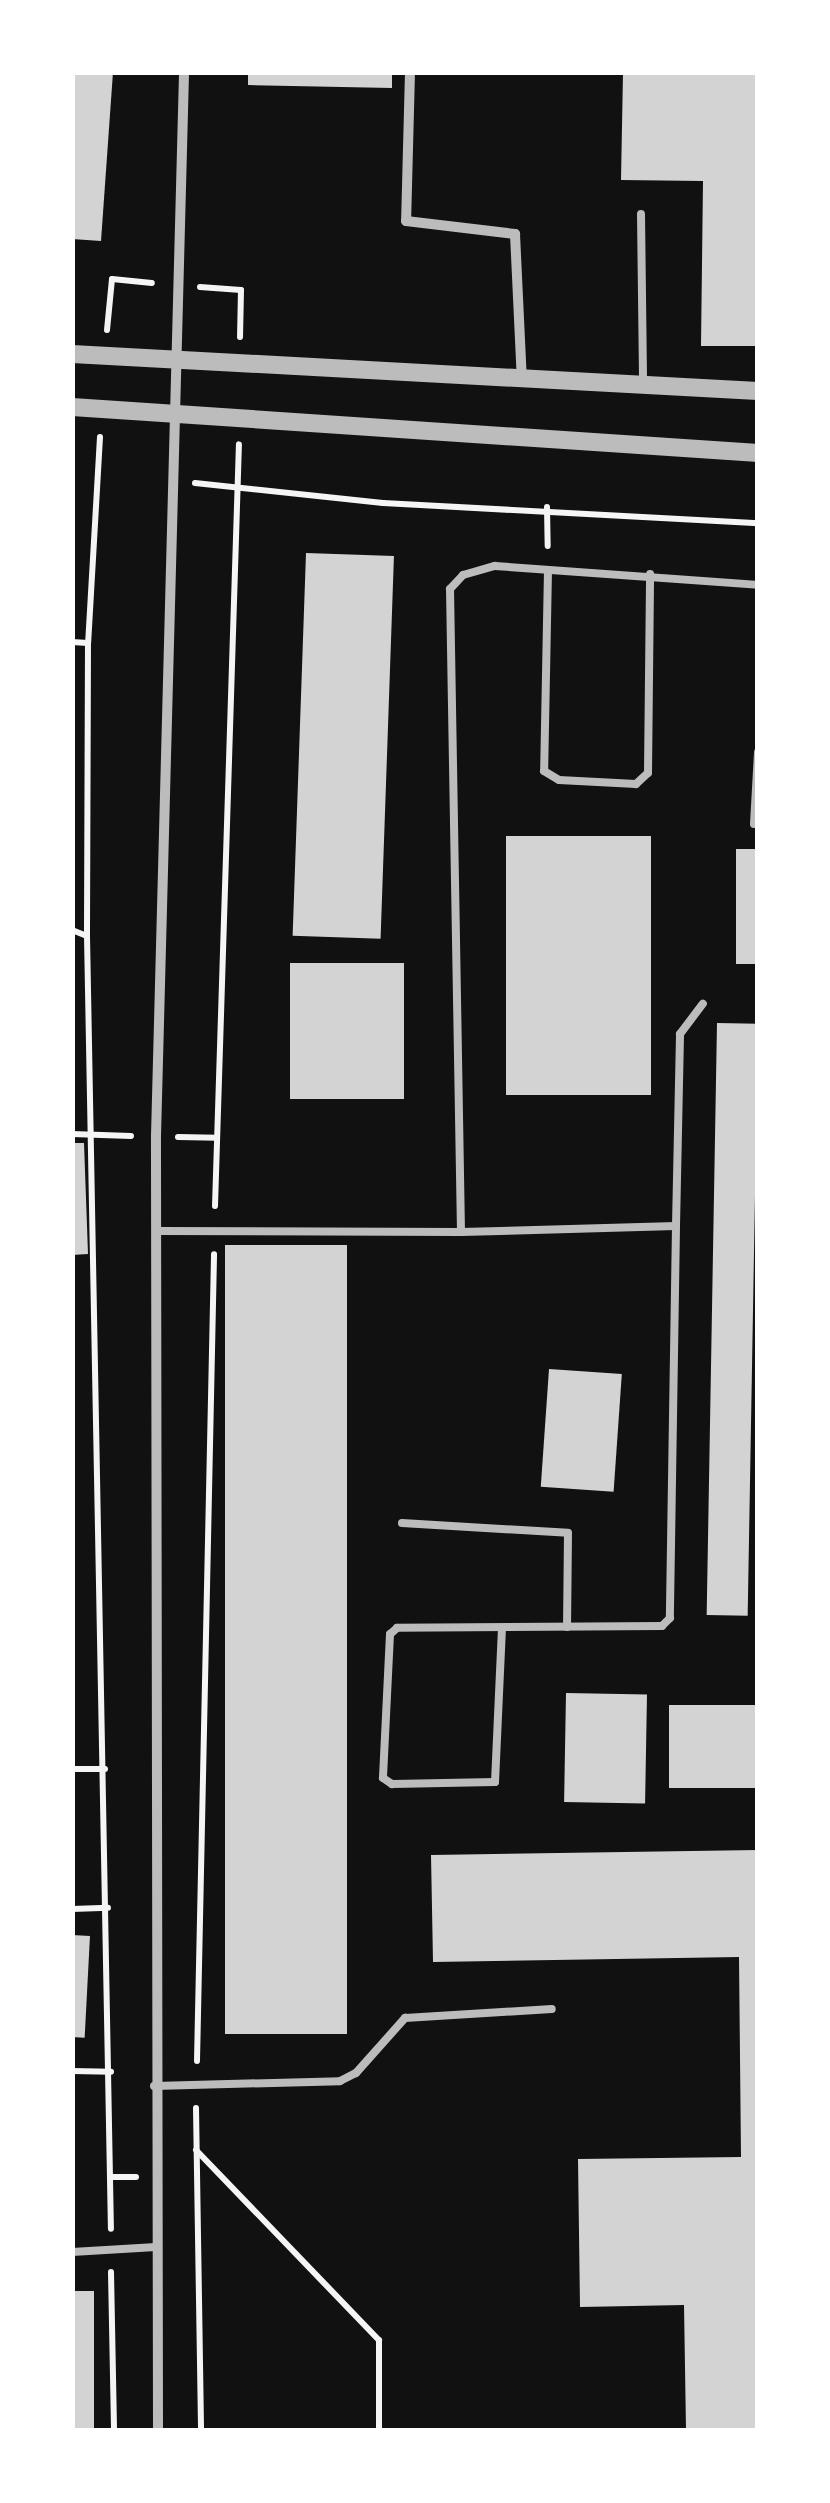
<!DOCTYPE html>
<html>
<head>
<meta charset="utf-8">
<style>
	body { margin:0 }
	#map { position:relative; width:830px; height:2503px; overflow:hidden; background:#111; font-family:Helvetica,sans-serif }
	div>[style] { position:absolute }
	.building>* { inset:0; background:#d3d3d3; transform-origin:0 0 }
	.path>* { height:6px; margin:-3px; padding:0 3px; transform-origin:3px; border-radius:3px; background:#f5f5f5 }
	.service>* { height:8px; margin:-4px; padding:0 4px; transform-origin:4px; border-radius:4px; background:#bcbcbc }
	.minor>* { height:10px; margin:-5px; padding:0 5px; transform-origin:5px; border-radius:5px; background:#bcbcbc }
	.tertiary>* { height:18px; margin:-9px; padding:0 9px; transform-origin:9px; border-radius:9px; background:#bcbcbc }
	span { translate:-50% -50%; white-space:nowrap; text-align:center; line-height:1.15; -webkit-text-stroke:10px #fff; paint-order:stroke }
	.frame { position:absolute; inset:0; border:75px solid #fff; pointer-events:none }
</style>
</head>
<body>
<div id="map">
	<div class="building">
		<i style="clip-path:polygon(72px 72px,113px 72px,101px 241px,72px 239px)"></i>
		<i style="clip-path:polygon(248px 72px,392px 72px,392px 88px,248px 85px)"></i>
		<i style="clip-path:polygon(623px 72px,758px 72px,758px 346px,701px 346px,703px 181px,621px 180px)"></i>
		<i style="left:306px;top:553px;width:88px;height:383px;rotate:2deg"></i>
		<i style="left:506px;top:836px;width:145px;height:259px"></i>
		<i style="left:758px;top:849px;width:115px;height:22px;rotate:90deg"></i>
		<i style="left:404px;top:963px;width:136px;height:114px;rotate:90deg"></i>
		<i style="left:717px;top:1023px;width:41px;height:592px;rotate:1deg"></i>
		<i style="clip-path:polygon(72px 1143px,84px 1143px,88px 1254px,72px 1255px)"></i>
		<i style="left:225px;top:1245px;width:122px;height:789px"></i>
		<i style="left:549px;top:1369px;width:73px;height:118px;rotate:4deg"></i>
		<i style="left:566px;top:1693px;width:81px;height:109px;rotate:1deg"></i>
		<i style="left:758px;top:1705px;width:83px;height:89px;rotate:90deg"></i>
		<i style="clip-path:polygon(758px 1850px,758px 2430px,686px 2430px,684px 2305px,580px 2307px,578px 2159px,741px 2157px,739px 1957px,433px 1962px,431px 1855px)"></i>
		<i style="left:72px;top:1935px;width:18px;height:102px;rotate:3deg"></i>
		<i style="left:94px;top:2291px;width:139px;height:22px;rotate:90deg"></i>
	</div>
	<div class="path">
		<i style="left:200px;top:287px;width:41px;rotate:4.2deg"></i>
		<i style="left:241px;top:290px;width:47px;rotate:91.2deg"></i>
		<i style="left:107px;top:330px;width:51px;rotate:-84.4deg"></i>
		<i style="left:112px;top:279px;width:40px;rotate:5.7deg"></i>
		<i style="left:100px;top:437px;width:206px;rotate:93.3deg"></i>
		<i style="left:88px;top:643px;width:293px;rotate:90.2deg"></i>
		<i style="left:87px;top:936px;width:1293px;rotate:88.94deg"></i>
		<i style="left:195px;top:483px;width:189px;rotate:6.1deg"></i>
		<i style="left:383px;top:503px;width:376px;rotate:3.1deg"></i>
		<i style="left:547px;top:507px;width:39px;rotate:89deg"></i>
		<i style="left:72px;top:642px;width:16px;rotate:4deg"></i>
		<i style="left:72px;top:930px;width:16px;rotate:22deg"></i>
		<i style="left:72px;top:1134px;width:59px;rotate:1.9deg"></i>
		<i style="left:178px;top:1137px;width:39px;rotate:1deg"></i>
		<i style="left:215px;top:1206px;width:762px;rotate:-88.2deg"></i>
		<i style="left:72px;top:1769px;width:33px"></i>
		<i style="left:72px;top:1909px;width:36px;rotate:-2deg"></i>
		<i style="left:197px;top:2061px;width:807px;rotate:-88.79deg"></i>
		<i style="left:72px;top:2071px;width:39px;rotate:1deg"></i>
		<i style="left:196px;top:2108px;width:322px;rotate:89.1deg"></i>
		<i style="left:196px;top:2150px;width:264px;rotate:46.1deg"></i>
		<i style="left:379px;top:2340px;width:90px;rotate:90deg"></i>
		<i style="left:112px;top:2177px;width:24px"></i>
		<i style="left:111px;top:2272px;width:158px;rotate:88.9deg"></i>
	</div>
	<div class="service">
		<i style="left:641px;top:214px;width:172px;rotate:89.3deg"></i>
		<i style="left:548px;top:570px;width:201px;rotate:91.1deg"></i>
		<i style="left:544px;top:771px;width:17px;rotate:31deg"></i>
		<i style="left:559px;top:780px;width:77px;rotate:3deg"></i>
		<i style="left:636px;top:784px;width:16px;rotate:-43deg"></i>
		<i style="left:648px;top:773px;width:199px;rotate:-89.4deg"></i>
		<i style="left:754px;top:824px;width:72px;rotate:-86.8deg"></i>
		<i style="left:676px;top:1226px;width:192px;rotate:-88.8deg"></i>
		<i style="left:680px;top:1034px;width:38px;rotate:-53deg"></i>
		<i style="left:157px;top:1231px;width:304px;rotate:0.2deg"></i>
		<i style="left:461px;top:1232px;width:643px;rotate:-90.98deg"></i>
		<i style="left:450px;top:589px;width:19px;rotate:-47deg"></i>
		<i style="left:463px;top:575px;width:33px;rotate:-16deg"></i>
		<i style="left:495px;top:566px;width:264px;rotate:4.1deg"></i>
		<i style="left:461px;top:1232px;width:215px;rotate:-1.6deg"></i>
		<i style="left:676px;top:1226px;width:392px;rotate:90.9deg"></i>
		<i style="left:670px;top:1618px;width:11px;rotate:135deg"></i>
		<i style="left:662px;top:1626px;width:265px;rotate:179.6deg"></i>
		<i style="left:397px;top:1628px;width:9px;rotate:139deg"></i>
		<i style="left:390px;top:1634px;width:144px;rotate:92.8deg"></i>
		<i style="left:383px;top:1778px;width:11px;rotate:34deg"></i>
		<i style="left:392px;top:1784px;width:103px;rotate:-1.1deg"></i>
		<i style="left:495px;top:1782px;width:154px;rotate:-87.4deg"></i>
		<i style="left:402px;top:1523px;width:166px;rotate:3.4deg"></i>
		<i style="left:568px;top:1533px;width:94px;rotate:90.6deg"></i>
		<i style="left:154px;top:2086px;width:186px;rotate:-1.5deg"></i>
		<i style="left:340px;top:2081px;width:18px;rotate:-27deg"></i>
		<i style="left:356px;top:2073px;width:74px;rotate:-48.3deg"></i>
		<i style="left:405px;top:2018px;width:147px;rotate:-3.5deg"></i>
		<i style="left:72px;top:2252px;width:84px;rotate:-3.4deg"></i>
	</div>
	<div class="minor">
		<i style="left:410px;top:72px;width:149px;rotate:91.5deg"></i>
		<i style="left:406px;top:221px;width:110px;rotate:6.8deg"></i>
		<i style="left:515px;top:234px;width:147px;rotate:87.3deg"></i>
		<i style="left:158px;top:2430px;width:1294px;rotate:-90.09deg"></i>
		<i style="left:156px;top:1136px;width:1064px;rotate:-88.49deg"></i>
	</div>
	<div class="tertiary">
		<i style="left:72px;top:354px;width:687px;rotate:3.09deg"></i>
		<i style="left:72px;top:407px;width:688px;rotate:3.84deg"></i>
	</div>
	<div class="frame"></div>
</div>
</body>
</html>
